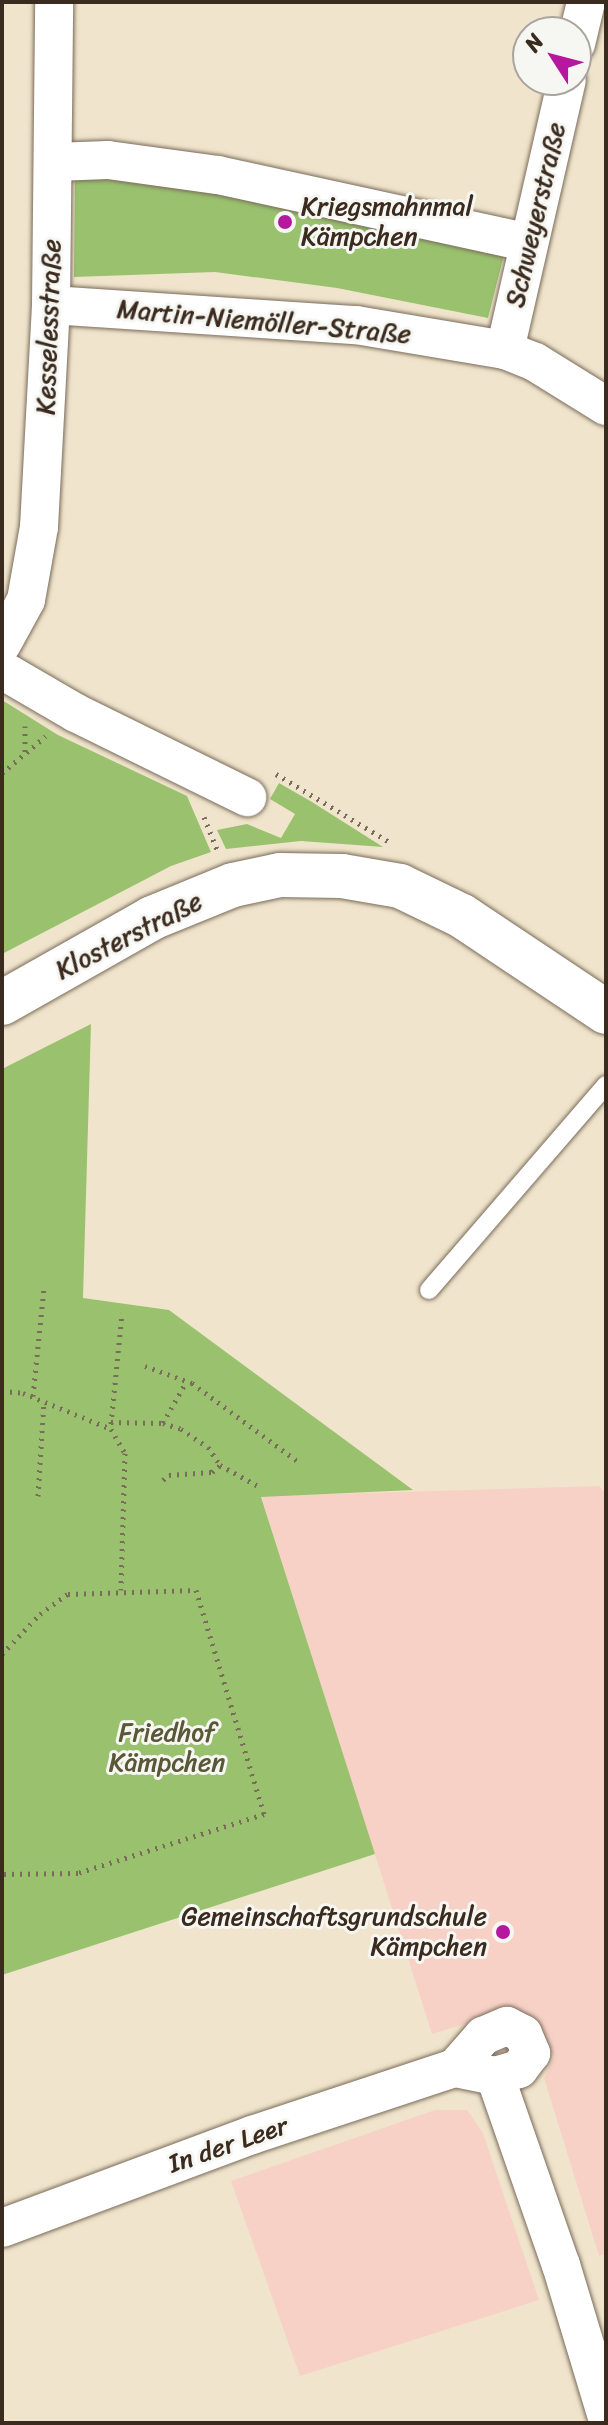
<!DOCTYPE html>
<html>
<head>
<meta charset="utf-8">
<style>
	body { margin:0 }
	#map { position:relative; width:608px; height:2425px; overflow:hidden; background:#f0e5cc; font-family:Sriracha,sans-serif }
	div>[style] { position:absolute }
	.built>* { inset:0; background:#f7d1c6 }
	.green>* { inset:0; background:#9ac26e }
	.path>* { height:5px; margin-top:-2.5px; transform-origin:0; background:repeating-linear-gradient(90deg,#7a6b5b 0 2px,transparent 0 8px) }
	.roads { filter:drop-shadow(0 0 2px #7a6b5b) drop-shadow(0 0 2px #7a6b5b) }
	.service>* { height:18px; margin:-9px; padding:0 9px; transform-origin:9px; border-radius:9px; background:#fff }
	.minor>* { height:38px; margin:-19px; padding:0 19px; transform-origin:19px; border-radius:19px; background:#fff }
	.secondary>* { height:44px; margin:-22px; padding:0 22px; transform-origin:22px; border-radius:22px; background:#fff }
	.dots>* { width:22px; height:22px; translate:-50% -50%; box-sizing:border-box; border:4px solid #f6f6f2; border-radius:50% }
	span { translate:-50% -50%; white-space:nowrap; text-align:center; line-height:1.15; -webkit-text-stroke:6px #f6f6f2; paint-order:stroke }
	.poi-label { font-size:26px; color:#3b2a1e }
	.left { translate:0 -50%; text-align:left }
	.right { translate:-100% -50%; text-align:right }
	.street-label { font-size:26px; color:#3b2a1e }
	.park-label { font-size:26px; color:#585836 }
	.frame { position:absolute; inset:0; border:4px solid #3b2a1e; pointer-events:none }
	.north { position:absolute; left:512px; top:16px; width:80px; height:80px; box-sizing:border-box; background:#f6f6f2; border:2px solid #aba49d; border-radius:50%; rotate:306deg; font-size:22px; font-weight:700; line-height:32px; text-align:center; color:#3b2a1e }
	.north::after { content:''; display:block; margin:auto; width:28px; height:36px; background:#b5179e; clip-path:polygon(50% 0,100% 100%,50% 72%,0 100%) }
</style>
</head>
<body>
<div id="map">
	<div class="built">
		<i style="clip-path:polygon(599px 1486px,606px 1493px,606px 2254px,599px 2256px,544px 2078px,554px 2057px,535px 2020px,511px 2010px,432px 2034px,261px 1496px)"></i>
		<i style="clip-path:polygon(435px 2110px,467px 2110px,483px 2133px,539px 2300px,300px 2376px,231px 2181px)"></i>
	</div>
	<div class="green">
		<i style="clip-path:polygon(75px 170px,150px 175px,506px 247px,488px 318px,337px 288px,215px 272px,74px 277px)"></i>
		<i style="clip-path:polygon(2px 700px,58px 735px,187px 796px,211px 852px,171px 866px,2px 954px)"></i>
		<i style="clip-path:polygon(279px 783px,312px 802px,383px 847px,301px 841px,226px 849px,217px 830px,247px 824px,281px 838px,295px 814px,270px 799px)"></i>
		<i style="clip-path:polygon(91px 1024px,83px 1298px,169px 1310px,413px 1490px,261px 1497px,375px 1854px,2px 1975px,2px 1069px)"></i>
	</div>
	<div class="path">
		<i style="left:25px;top:726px;width:26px;rotate:90deg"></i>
		<i style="left:2px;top:773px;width:57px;rotate:-40.1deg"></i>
		<i style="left:276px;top:774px;width:131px;rotate:30.9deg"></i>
		<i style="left:204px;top:817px;width:35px;rotate:68deg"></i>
		<i style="left:145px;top:1366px;width:50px;rotate:19.9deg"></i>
		<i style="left:192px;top:1383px;width:131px;rotate:36.6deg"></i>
		<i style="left:2px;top:1391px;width:21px;rotate:5deg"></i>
		<i style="left:23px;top:1393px;width:95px;rotate:22.2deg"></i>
		<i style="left:111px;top:1429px;width:28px;rotate:60deg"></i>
		<i style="left:125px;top:1453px;width:137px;rotate:91.7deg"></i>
		<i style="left:33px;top:1396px;width:109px;rotate:-84.2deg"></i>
		<i style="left:111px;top:1422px;width:52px;rotate:1.1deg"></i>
		<i style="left:163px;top:1423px;width:19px;rotate:18deg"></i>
		<i style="left:181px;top:1429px;width:32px;rotate:34deg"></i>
		<i style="left:208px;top:1447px;width:22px;rotate:56deg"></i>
		<i style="left:220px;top:1465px;width:43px;rotate:28.9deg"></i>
		<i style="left:163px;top:1423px;width:47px;rotate:-60.7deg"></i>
		<i style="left:111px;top:1424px;width:112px;rotate:-84.3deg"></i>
		<i style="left:163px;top:1480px;width:8px;rotate:-40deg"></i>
		<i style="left:169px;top:1475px;width:43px;rotate:-4deg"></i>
		<i style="left:212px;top:1472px;width:11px;rotate:-41deg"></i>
		<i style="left:38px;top:1496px;width:95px;rotate:-86.4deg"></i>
		<i style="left:2px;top:1654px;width:55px;rotate:-46.5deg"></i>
		<i style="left:40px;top:1614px;width:34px;rotate:-36deg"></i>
		<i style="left:68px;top:1594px;width:128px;rotate:-1.8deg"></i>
		<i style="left:196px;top:1590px;width:234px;rotate:73.1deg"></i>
		<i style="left:264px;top:1814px;width:195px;rotate:162.4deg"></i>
		<i style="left:78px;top:1873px;width:76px;rotate:179.2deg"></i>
	</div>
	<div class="roads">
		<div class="service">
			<i style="left:429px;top:1290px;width:271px;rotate:-49.2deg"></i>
		</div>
		<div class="minor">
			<i style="left:576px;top:44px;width:43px;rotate:-76.6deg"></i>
			<i style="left:54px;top:162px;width:54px;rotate:-2.1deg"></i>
			<i style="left:108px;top:160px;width:111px;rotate:7.8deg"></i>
			<i style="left:218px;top:175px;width:318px;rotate:12.3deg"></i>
			<i style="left:51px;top:305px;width:306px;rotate:3.8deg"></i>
			<i style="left:356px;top:325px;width:151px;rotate:9.5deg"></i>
			<i style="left:505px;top:350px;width:32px;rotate:22deg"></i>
			<i style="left:535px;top:362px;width:84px;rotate:31.8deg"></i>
			<i style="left:505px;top:350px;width:277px;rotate:-77.1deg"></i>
			<i style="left:2px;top:644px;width:50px;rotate:-61.4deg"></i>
			<i style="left:26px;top:600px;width:74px;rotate:-79.9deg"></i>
			<i style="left:39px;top:527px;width:222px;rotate:-86.9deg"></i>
			<i style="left:51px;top:305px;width:303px;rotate:-89.4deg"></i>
			<i style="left:2px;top:670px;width:86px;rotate:30.2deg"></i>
			<i style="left:76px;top:713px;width:191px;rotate:26.2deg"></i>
			<i style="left:495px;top:2076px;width:200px;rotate:70.8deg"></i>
			<i style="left:561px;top:2265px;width:156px;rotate:73.2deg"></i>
			<i style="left:2px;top:2228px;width:267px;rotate:-20.4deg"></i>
			<i style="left:252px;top:2135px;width:214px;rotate:-18.3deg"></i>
			<i style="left:455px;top:2068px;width:43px;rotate:-48.8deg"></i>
			<i style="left:483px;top:2036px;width:26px;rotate:-23deg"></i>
			<i style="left:507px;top:2026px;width:18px;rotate:27deg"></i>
			<i style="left:523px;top:2034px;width:21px;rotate:67deg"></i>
			<i style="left:531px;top:2053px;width:20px;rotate:127deg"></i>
			<i style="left:519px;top:2069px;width:25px;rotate:164deg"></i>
			<i style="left:495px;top:2076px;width:41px;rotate:-168.7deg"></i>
		</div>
		<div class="secondary">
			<i style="left:2px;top:1003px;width:172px;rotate:-29.5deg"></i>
			<i style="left:152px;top:918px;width:87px;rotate:-22.2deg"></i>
			<i style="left:233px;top:885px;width:48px;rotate:-12deg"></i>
			<i style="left:280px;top:875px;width:62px;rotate:0.9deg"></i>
			<i style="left:342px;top:876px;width:59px;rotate:9.8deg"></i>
			<i style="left:400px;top:886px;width:69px;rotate:25.8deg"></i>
			<i style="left:462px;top:916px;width:173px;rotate:33.7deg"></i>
		</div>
	</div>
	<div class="dots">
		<i style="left:285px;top:222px;background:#b5179e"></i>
		<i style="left:503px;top:1932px;background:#b5179e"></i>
	</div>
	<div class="poi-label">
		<span class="left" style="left:301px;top:222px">Kriegsmahnmal<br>Kämpchen</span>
		<span class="right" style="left:487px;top:1932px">Gemeinschaftsgrundschule<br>Kämpchen</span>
	</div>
	<div class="street-label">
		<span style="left:536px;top:215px;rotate:-77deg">Schweyerstraße</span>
		<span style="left:264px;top:322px;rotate:5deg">Martin-Niemöller-Straße</span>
		<span style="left:49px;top:327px;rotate:-88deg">Kesselesstraße</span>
		<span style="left:129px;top:936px;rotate:-27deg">Klosterstraße</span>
		<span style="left:228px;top:2145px;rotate:-19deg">In der Leer</span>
	</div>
	<div class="park-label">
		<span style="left:167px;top:1748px">Friedhof<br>Kämpchen</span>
	</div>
	<div class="frame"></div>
	<div class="north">N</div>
</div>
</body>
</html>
